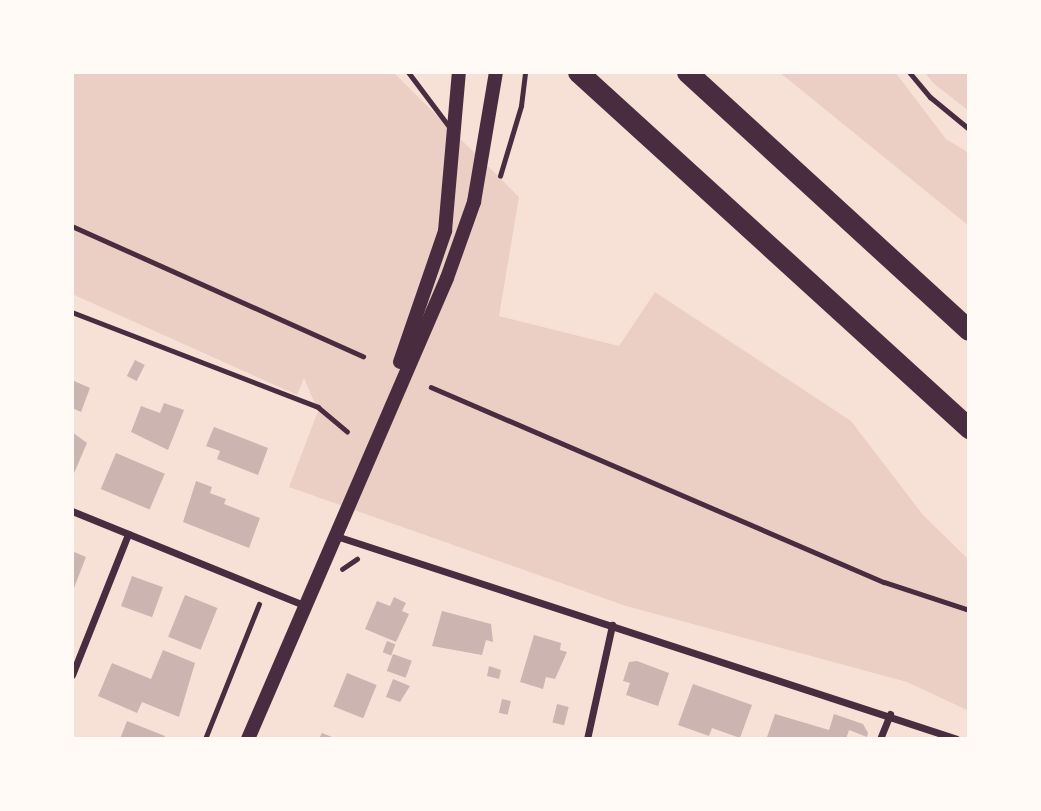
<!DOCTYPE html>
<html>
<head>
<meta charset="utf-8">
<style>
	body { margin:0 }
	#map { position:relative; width:1041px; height:811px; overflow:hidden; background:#f7e1d7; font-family:Jost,sans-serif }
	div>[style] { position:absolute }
	.green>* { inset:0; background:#ebcfc5 }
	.building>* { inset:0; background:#ccb4b1; transform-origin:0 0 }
	.path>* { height:4.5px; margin:-2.25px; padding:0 2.25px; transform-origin:2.25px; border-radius:2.25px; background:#4a2c40 }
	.service>* { height:5px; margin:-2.5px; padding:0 2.5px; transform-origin:2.5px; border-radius:2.5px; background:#4a2c40 }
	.minor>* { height:7px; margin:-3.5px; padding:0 3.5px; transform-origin:3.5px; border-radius:3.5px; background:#4a2c40 }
	.secondary>* { height:14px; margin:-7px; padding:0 7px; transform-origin:7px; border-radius:7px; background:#4a2c40 }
	.motorway>* { height:21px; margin:-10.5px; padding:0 10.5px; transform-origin:10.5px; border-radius:10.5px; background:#4a2c40 }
	span { translate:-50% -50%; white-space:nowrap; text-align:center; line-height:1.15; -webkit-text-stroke:7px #fffaf5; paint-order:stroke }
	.frame { position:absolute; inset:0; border:74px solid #fffaf5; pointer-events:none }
</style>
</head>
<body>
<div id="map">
	<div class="green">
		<i style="clip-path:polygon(72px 72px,393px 72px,519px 197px,499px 316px,619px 346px,655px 292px,851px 421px,923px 515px,969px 560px,969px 711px,907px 682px,626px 606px,289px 487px,318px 411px,304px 378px,297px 395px,72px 294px)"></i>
		<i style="clip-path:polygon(779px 72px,895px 72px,946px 139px,969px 153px,969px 226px)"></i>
		<i style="clip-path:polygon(925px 72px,969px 72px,969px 111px,933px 83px)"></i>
	</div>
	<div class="building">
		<i style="left:135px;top:360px;width:11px;height:18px;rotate:27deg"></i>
		<i style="clip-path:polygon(72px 380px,90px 388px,81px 412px,72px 408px)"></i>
		<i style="clip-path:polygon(164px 403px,184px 410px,168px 450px,131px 432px,141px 406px,160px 413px)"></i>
		<i style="clip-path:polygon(214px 427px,268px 448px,258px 475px,217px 459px,220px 451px,206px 446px)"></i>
		<i style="clip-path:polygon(72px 432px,87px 443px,72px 478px)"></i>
		<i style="left:116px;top:453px;width:53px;height:39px;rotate:23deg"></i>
		<i style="clip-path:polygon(196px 481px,212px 487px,210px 493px,226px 499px,224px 504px,260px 518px,249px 548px,183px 522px)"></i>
		<i style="clip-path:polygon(72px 551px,86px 557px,72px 593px)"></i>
		<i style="left:132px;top:576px;width:33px;height:32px;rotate:20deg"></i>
		<i style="left:185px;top:595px;width:35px;height:45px;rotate:22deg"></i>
		<i style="clip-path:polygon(394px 597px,406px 603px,402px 611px,409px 614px,396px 642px,365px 629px,377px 601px,390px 606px)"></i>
		<i style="clip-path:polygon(442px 611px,491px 624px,493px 642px,486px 640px,482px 655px,432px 646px)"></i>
		<i style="clip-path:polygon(534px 635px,561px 643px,560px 650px,567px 652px,555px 679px,546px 677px,543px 689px,520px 682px)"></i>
		<i style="left:387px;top:641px;width:9px;height:12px;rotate:21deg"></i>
		<i style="clip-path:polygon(163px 650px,195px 663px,179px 717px,142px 702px,137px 713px,98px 696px,112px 663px,151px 679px)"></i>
		<i style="left:393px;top:654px;width:20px;height:18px;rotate:20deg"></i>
		<i style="clip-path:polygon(637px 661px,669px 673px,658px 706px,626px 695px,630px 683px,623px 681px,629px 662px)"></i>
		<i style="clip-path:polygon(489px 666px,501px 670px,499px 679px,487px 676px)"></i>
		<i style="left:347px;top:673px;width:32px;height:36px;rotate:22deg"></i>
		<i style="clip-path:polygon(393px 679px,410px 686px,400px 702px,386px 697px)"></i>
		<i style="clip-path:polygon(693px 684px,752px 705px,740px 738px,712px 728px,709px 736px,678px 725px)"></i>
		<i style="left:502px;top:699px;width:9px;height:14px;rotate:13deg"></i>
		<i style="left:557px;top:704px;width:12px;height:19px;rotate:14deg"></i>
		<i style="clip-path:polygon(775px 714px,829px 730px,834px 714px,863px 724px,868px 733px,867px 737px,849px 730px,846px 739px,773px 739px,767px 737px)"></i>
		<i style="clip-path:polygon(127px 721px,165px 736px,164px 739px,120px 739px)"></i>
		<i style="clip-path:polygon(322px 733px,337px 739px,319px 739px)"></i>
	</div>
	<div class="path">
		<i style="left:500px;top:176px;width:73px;rotate:-73.3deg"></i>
		<i style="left:521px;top:106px;width:34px;rotate:-83deg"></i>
		<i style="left:72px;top:226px;width:319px;rotate:24.1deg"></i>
		<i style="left:72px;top:312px;width:264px;rotate:21.1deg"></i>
		<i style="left:318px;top:407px;width:38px;rotate:40deg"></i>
		<i style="left:431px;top:387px;width:493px;rotate:23.3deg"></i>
		<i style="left:884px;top:582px;width:89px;rotate:18.2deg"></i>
		<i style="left:342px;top:569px;width:18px;rotate:-34deg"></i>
		<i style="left:205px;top:739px;width:145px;rotate:-68.2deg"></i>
	</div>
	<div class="service">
		<i style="left:408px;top:72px;width:70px;rotate:53.1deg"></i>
		<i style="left:909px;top:72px;width:33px;rotate:50deg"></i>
		<i style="left:930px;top:97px;width:50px;rotate:39.4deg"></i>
	</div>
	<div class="minor">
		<i style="left:72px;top:511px;width:250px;rotate:22.1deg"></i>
		<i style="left:333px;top:535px;width:656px;rotate:18.1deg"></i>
		<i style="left:72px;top:675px;width:152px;rotate:-68.3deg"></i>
		<i style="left:587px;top:739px;width:117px;rotate:-77.6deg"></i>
		<i style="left:880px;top:739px;width:27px;rotate:-68deg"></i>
	</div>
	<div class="secondary">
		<i style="left:400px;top:362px;width:139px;rotate:-71deg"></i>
		<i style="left:445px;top:231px;width:160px;rotate:-85deg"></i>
		<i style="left:248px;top:739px;width:502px;rotate:-66.65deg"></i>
		<i style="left:447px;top:278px;width:81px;rotate:-70.4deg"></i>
		<i style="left:474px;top:202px;width:132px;rotate:-80.4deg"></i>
	</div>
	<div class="motorway">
		<i style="left:578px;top:72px;width:529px;rotate:42.32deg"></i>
		<i style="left:687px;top:72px;width:382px;rotate:42.5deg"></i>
	</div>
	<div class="frame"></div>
</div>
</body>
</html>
